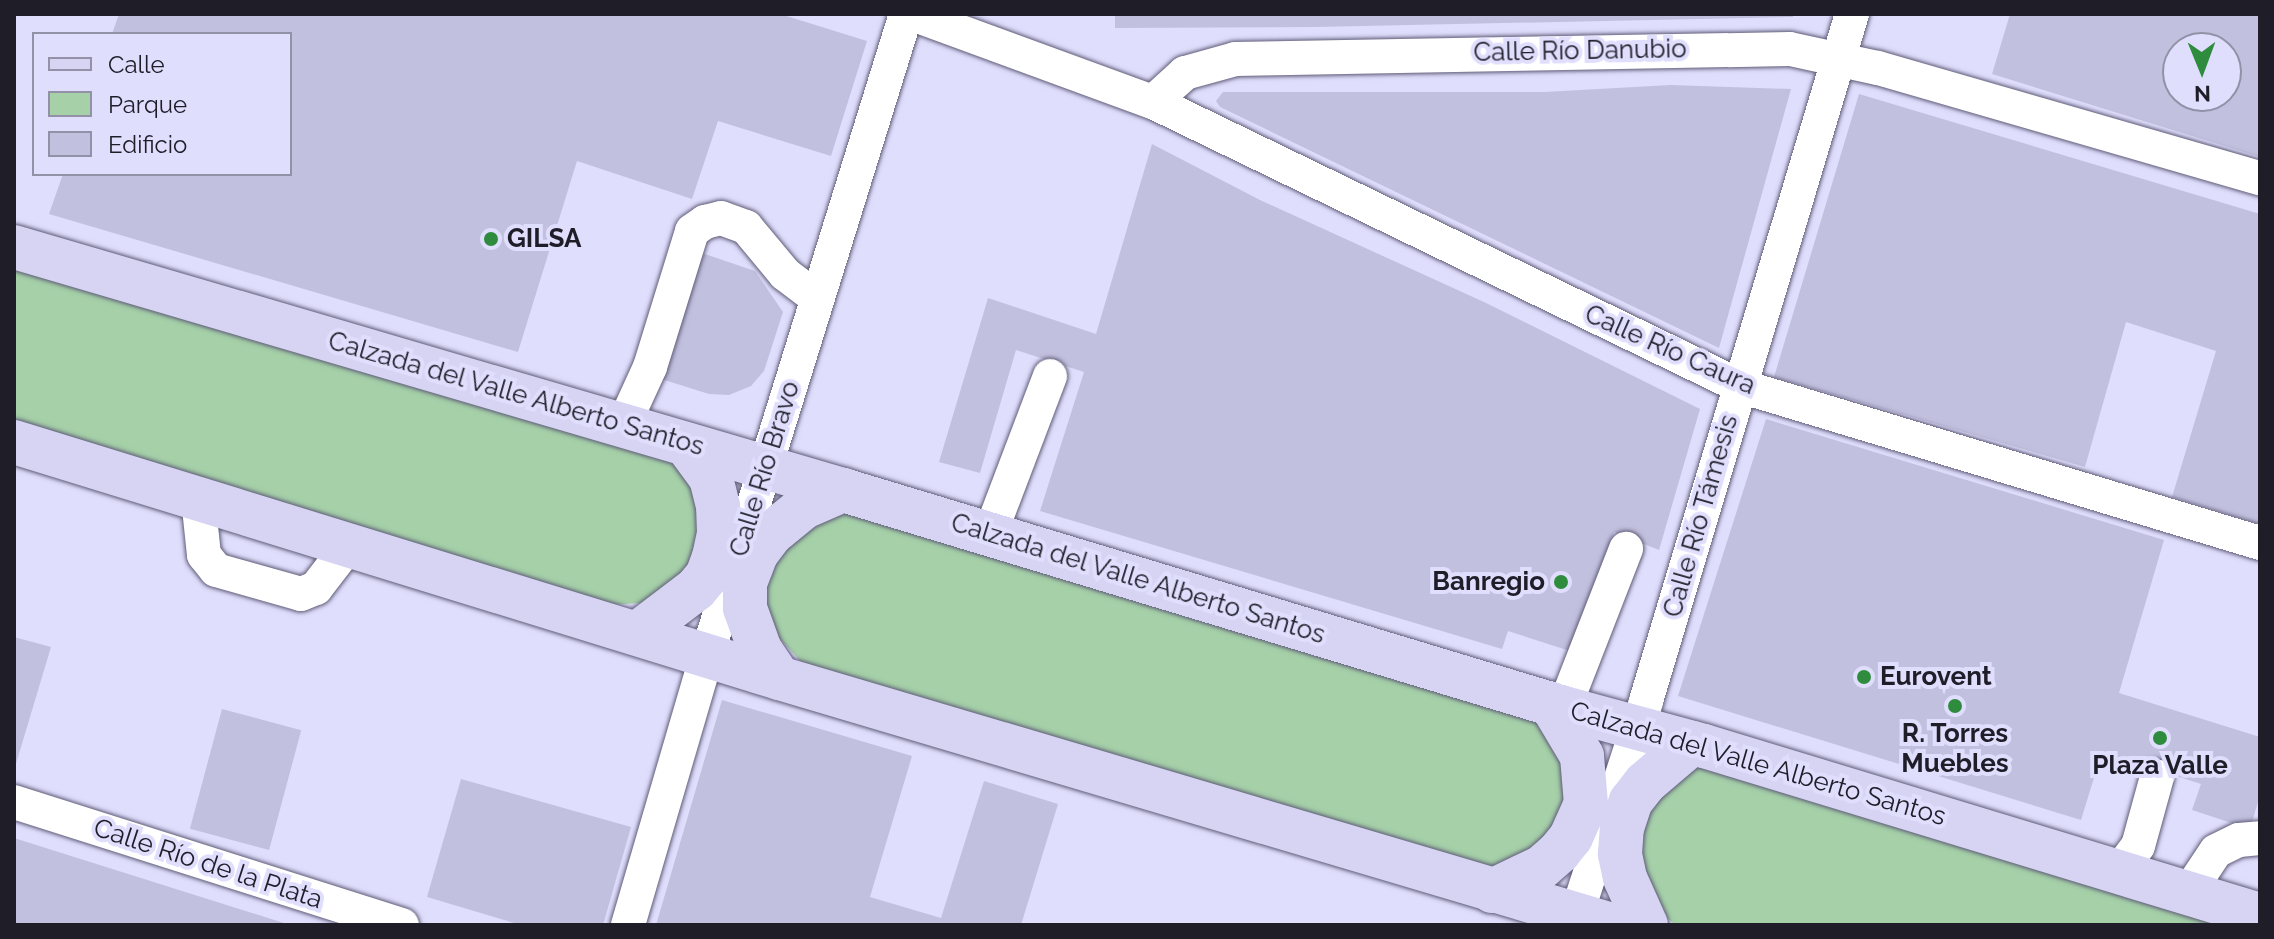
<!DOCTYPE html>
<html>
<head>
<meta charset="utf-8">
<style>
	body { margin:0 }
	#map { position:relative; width:2274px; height:939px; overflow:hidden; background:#e0defd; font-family:Raleway,sans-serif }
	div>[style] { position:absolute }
	.green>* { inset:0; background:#a5d0a8 }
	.building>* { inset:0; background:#c2c0df; transform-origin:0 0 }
	.roads { filter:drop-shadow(0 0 2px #5e5c77) drop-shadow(0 0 2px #5e5c77) }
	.minor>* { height:34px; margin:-17px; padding:0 17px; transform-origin:17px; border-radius:17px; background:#fff }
	.major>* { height:44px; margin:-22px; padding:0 22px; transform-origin:22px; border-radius:22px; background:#d7d4f3 }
	.dots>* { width:22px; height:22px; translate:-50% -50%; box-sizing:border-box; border:4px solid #e0defd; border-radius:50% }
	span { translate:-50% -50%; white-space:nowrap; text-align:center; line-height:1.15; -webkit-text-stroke:8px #e0defd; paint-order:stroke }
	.street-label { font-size:26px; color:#1e1d28 }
	.poi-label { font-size:26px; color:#1e1d28; font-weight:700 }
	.left { translate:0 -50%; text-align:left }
	.right { translate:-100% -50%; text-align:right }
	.frame { position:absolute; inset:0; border:16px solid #1e1d28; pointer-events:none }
	.legend { position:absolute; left:32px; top:32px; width:260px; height:144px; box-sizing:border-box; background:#e0defd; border:2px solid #9291a8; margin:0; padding:10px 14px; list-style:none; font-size:24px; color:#1e1d28 }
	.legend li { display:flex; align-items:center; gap:16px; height:40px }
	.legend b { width:40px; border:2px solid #9291a8 }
	.north { position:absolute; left:2162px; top:32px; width:80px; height:80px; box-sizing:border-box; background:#e0defd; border:2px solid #9291a8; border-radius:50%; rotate:179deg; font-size:22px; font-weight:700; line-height:32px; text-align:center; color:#1e1d28 }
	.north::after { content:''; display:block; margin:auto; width:28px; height:36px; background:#2f8c3f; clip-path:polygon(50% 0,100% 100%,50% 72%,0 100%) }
</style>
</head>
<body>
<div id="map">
	<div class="green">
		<i style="clip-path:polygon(14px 252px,676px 452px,713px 538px,658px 602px,606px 605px,14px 425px)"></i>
		<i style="clip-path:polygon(849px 502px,1531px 708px,1564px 746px,1575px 791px,1532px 858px,1489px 869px,804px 665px,771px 629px,764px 586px,778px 542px)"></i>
		<i style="clip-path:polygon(1685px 760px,2224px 925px,1675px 925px,1639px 892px,1627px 841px)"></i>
	</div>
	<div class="building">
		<i style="clip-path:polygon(119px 14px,780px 14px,867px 41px,831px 156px,718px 121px,692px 199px,577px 161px,518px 352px,49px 214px,63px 174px,290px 174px,290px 34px,112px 34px)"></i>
		<i style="clip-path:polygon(1115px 14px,1793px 14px,1793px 17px,1316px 27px,1115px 28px)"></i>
		<i style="clip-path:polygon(evenodd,2010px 14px,2260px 14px,2260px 157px,1992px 74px,2010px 14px,2178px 48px,2226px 48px,2226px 96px,2178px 96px,2178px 48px)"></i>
		<i style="clip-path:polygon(1671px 85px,1791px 89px,1719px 348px,1220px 107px,1216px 101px,1223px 92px,1544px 92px)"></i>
		<i style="clip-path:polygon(1859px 94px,2260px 214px,2260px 524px,2172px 497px,2216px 351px,2126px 322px,2085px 467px,1774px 377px)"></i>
		<i style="clip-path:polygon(1152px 144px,1260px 200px,1484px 302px,1700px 409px,1659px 550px,1614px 532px,1576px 653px,1508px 631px,1502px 649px,1040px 511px,1084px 372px,1016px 350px,980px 473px,939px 462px,988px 298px,1096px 334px)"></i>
		<i style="clip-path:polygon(699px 252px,755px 271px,783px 312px,764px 371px,751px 386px,729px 395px,709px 394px,658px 378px)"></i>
		<i style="clip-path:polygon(1766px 419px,2164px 540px,2119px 693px,2260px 737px,2260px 795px,2250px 829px,2192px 810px,2201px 784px,2102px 752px,2081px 820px,1678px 696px)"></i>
		<i style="clip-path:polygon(14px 637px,51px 647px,15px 767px,14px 767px)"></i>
		<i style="clip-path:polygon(722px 700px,912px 756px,870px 897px,941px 918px,984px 781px,1058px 804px,1021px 925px,656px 925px)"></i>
		<i style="left:222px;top:709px;width:82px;height:124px;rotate:15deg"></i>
		<i style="clip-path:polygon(461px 779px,631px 827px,603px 925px,521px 925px,427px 897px)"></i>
		<i style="clip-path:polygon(14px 838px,287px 924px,286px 925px,14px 925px)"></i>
	</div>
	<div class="roads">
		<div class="minor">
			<i style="left:912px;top:14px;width:257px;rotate:20.1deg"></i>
			<i style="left:1153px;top:102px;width:652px;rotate:25.82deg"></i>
			<i style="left:1740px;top:386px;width:543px;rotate:16.8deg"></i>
			<i style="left:1153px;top:102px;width:43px;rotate:-42.2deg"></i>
			<i style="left:1185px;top:73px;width:52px;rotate:-15.6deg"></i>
			<i style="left:1235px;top:59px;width:555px;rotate:-1.03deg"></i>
			<i style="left:1790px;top:49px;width:90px;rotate:12.2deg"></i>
			<i style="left:1878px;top:68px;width:398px;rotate:16.1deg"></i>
			<i style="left:623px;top:426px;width:65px;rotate:-65.4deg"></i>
			<i style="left:650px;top:367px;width:142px;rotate:-72.8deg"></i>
			<i style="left:692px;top:231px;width:16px;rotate:-35deg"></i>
			<i style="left:705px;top:222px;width:16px;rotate:-14deg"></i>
			<i style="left:721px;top:218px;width:27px;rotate:20deg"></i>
			<i style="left:746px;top:227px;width:61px;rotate:50.3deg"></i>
			<i style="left:785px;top:274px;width:40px;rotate:37deg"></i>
			<i style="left:198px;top:498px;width:57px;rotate:84deg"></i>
			<i style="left:204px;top:555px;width:19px;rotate:51deg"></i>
			<i style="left:216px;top:570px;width:88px;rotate:15.8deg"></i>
			<i style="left:301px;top:594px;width:16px;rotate:-22deg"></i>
			<i style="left:316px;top:588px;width:54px;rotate:-52.5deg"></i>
			<i style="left:990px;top:534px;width:169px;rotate:-69.2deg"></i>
			<i style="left:1564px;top:708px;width:171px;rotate:-68.7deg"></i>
			<i style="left:14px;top:802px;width:407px;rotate:17.6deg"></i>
			<i style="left:2119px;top:871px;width:31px;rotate:-53deg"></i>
			<i style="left:2138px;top:846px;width:72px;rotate:-74.6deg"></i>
			<i style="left:2188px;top:893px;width:50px;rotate:-56.3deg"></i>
			<i style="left:2216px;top:851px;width:25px;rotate:-26deg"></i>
			<i style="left:2239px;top:840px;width:21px;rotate:-5deg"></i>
			<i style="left:628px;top:925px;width:281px;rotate:-73.7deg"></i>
			<i style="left:707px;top:655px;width:671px;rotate:-72.75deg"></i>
			<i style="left:1573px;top:925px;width:236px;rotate:-71.9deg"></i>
			<i style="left:1646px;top:701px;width:717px;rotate:-73.31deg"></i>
		</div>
		<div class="major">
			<i style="left:14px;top:247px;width:864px;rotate:16.34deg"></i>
			<i style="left:843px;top:490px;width:753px;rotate:16.82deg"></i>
			<i style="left:1564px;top:708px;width:145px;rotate:15.2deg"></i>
			<i style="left:1704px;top:746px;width:581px;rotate:16.91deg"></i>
			<i style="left:14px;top:442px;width:801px;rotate:17.14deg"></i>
			<i style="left:779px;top:678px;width:869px;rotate:16.52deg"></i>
			<i style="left:638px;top:633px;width:73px;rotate:-37.2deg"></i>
			<i style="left:696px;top:589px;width:17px;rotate:-50deg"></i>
			<i style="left:707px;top:576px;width:20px;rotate:-70deg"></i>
			<i style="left:714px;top:557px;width:25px;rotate:-78deg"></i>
			<i style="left:719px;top:533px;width:27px;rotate:-92deg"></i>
			<i style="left:718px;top:506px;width:29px;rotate:-104deg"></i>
			<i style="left:711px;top:478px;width:42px;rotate:-126.3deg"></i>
			<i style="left:779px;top:678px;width:34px;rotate:-124deg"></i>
			<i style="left:760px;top:650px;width:45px;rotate:-109.7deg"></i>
			<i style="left:745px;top:608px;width:25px;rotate:-90deg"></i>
			<i style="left:745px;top:583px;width:31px;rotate:-69deg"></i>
			<i style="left:756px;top:554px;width:25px;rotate:-53deg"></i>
			<i style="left:771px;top:534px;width:43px;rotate:-39.3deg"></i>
			<i style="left:804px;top:507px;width:43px;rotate:-23.6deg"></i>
			<i style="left:1492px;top:891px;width:55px;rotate:-25.6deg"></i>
			<i style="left:1542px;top:867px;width:23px;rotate:-41deg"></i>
			<i style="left:1559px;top:852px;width:19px;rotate:-51deg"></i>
			<i style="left:1571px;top:837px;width:36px;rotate:-66deg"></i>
			<i style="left:1586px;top:804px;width:48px;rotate:-94.8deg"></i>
			<i style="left:1582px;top:756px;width:61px;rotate:-120.8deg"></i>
			<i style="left:1646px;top:925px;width:51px;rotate:-114.1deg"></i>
			<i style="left:1625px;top:878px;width:25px;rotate:-102deg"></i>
			<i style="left:1620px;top:854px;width:26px;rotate:-86deg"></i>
			<i style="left:1622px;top:828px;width:28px;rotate:-72deg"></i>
			<i style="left:1631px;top:801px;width:23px;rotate:-52deg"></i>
			<i style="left:1645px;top:783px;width:62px;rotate:-40.4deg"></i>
		</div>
	</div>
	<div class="dots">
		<i style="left:491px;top:239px;background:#2f8c3f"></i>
		<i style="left:1561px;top:582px;background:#2f8c3f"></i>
		<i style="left:1864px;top:677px;background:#2f8c3f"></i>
		<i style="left:1955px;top:706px;background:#2f8c3f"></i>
		<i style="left:2160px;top:738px;background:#2f8c3f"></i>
	</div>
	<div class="street-label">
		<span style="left:1580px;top:51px;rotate:-1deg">Calle Río Danubio</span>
		<span style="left:1670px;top:350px;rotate:24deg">Calle Río Caura</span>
		<span style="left:516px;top:394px;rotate:16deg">Calzada del Valle Alberto Santos</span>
		<span style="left:765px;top:469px;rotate:-73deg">Calle Río Bravo</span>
		<span style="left:1701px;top:516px;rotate:-74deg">Calle Río Támesis</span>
		<span style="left:1138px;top:579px;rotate:17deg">Calzada del Valle Alberto Santos</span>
		<span style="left:1758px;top:764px;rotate:16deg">Calzada del Valle Alberto Santos</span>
		<span style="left:208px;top:864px;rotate:18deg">Calle Río de la Plata</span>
	</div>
	<div class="poi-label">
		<span class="left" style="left:507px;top:239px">GILSA</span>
		<span class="right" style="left:1545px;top:582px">Banregio</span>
		<span class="left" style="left:1880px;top:677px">Eurovent</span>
		<span style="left:1955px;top:749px">R. Torres<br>Muebles</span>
		<span style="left:2160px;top:766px">Plaza Valle</span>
	</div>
	<div class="frame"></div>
	<ul class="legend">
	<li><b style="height:10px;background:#d7d4f3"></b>Calle</li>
	<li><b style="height:22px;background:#a5d0a8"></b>Parque</li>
	<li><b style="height:22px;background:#c2c0df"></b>Edificio</li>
	</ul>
	<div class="north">N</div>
</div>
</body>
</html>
